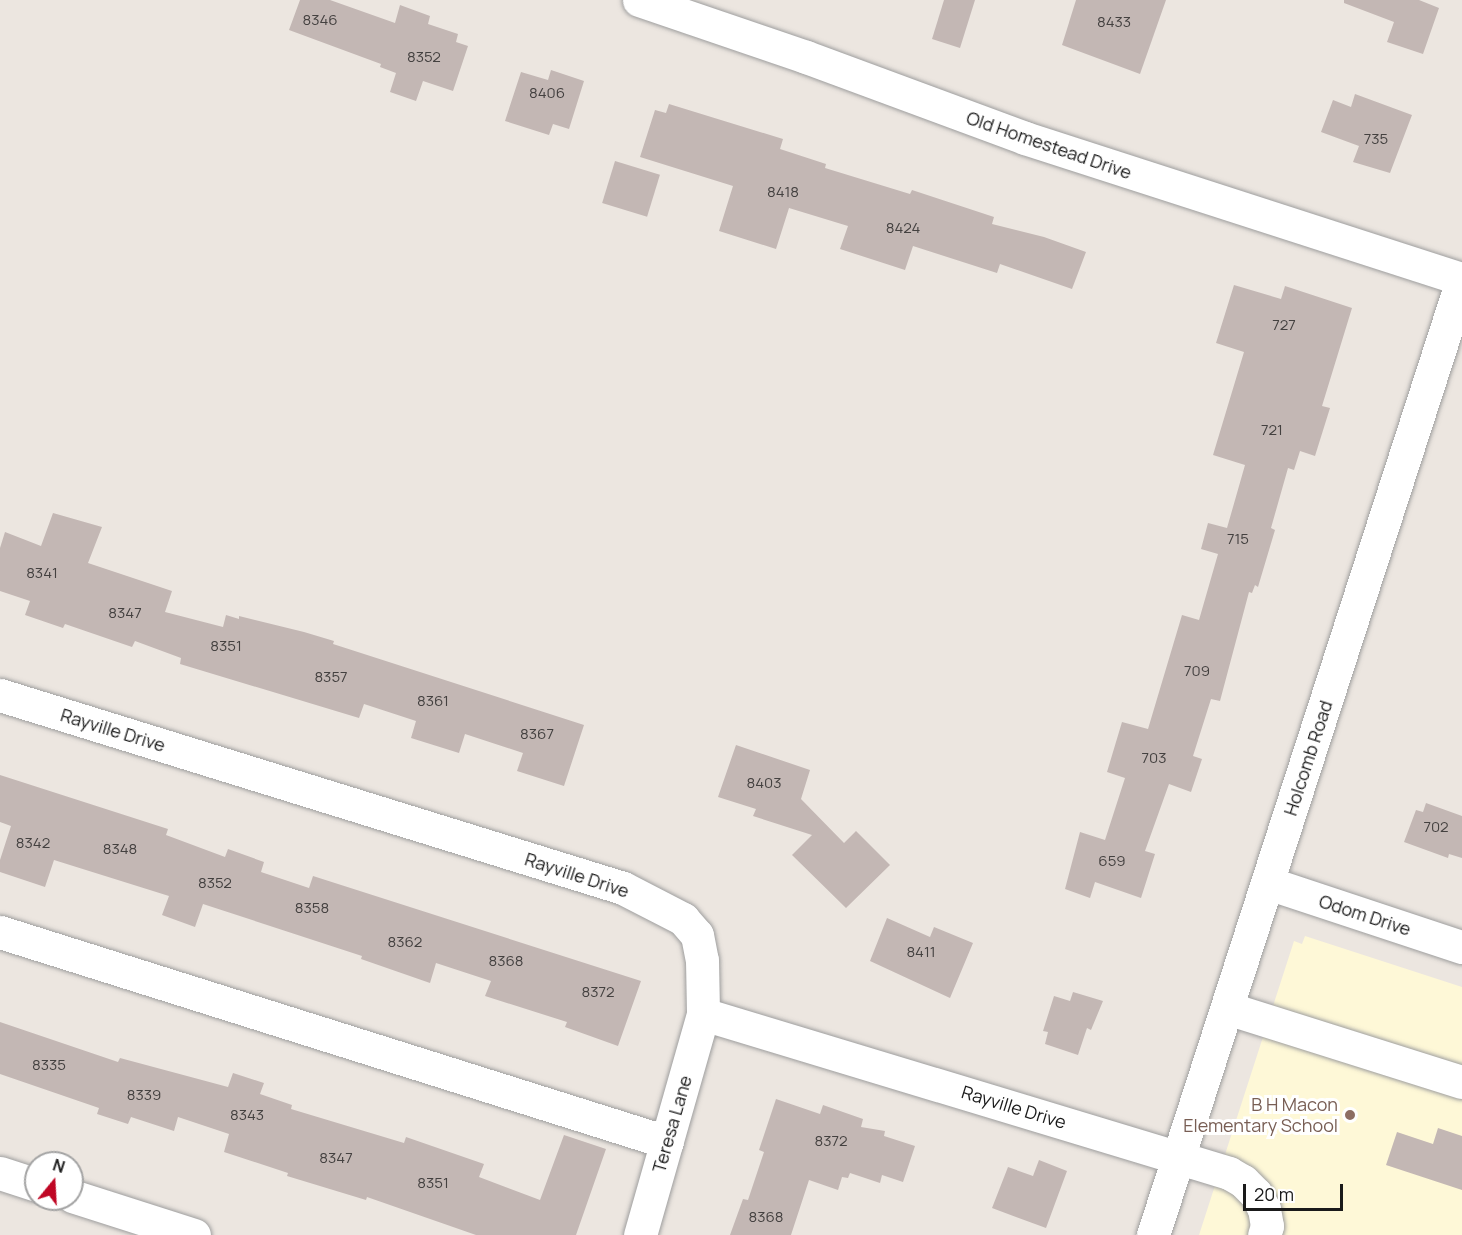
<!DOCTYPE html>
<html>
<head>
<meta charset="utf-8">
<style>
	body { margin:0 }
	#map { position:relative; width:1462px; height:1235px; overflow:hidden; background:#ece6e0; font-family:Manrope,sans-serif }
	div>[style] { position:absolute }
	.education>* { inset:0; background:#fef8d7 }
	.building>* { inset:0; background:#c3b7b4; transform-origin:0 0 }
	.roads { filter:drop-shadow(0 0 2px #9e9e9e) drop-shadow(0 0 2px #9e9e9e) }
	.minor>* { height:33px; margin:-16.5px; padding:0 16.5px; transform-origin:16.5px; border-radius:16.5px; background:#fff }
	.dots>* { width:16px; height:16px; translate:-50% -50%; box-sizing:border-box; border:3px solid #fff; border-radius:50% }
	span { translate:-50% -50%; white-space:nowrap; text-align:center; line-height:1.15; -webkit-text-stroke:6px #fff; paint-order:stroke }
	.number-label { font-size:15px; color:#444140 }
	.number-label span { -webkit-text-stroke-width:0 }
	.street-label { font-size:18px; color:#1a1a1a }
	.education-label { font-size:18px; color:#785e54 }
	.right { translate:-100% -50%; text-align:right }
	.north { position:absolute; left:24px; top:1151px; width:60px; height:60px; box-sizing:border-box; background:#fff; border:2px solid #a3a3a3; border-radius:50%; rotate:18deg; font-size:16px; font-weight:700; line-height:24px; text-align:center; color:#1a1a1a }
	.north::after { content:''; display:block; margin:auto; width:21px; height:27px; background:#bf0624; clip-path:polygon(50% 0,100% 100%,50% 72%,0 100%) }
	.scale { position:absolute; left:1243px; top:1184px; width:100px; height:27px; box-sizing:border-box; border:3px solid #1a1a1a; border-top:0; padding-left:8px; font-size:18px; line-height:21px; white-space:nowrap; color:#1a1a1a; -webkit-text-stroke:4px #fff; paint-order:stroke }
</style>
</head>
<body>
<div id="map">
	<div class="education">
		<i style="clip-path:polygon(1305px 936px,1462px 987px,1462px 1235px,1199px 1235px,1294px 941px,1302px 944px)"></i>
	</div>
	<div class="building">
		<i style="clip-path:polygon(300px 0,330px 0,395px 23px,400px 5px,430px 16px,428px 24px,458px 34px,456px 42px,468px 46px,453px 91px,423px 81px,416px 101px,390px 92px,396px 73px,380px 67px,381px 64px,289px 30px)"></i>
		<i style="clip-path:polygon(944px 0,975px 0,960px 48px,932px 39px)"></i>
		<i style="clip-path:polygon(1076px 0,1166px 0,1140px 74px,1062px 45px)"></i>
		<i style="clip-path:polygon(1344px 0,1419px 0,1439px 8px,1423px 54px,1387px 42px,1394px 22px,1344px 3px)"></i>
		<i style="clip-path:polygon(551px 70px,584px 81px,569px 129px,553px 124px,549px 135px,505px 121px,521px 72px,548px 80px)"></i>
		<i style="clip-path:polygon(1355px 94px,1412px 115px,1390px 173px,1353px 162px,1359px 146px,1321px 132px,1333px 100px,1351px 107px)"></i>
		<i style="clip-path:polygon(669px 104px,783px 139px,780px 149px,826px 164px,825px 168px,910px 194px,912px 190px,994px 217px,992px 224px,1044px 237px,1086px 252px,1072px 289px,1000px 264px,997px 273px,913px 246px,905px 270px,840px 249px,848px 226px,789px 208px,776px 249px,719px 231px,733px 186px,640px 157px,655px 110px,666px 113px)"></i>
		<i style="left:615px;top:161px;width:47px;height:44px;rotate:17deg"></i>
		<i style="clip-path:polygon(1234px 285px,1281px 299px,1285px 286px,1352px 308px,1322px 406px,1330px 408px,1315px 456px,1300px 451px,1294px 470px,1288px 468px,1271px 528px,1275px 530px,1258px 587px,1255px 585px,1252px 593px,1249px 592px,1220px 701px,1211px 699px,1193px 756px,1202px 759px,1191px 792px,1169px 784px,1145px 851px,1155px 854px,1141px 898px,1095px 882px,1090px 898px,1065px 889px,1080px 832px,1105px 840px,1125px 778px,1107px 772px,1122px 722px,1148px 729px,1182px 615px,1199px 620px,1218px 554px,1201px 549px,1208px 523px,1227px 528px,1245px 465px,1213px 455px,1244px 352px,1216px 343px)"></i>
		<i style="clip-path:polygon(53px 513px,102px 527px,88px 563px,172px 591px,165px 612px,223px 627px,226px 615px,239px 619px,239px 616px,304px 632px,334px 641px,333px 644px,584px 725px,564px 786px,517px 771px,523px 753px,465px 734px,459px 753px,411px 738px,416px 721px,364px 704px,359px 718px,180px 664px,181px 658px,135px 641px,132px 647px,65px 624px,63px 628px,25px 615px,30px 601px,0 591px,0 548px,5px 532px,41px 546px)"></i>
		<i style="clip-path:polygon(736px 745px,810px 770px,801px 799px,844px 843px,856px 831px,890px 865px,846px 908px,792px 855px,812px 835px,753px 816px,756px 809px,718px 797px)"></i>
		<i style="clip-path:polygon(0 775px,168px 829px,166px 835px,225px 857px,228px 849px,264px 862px,261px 872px,309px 888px,313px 876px,641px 981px,618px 1046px,565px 1027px,567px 1022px,485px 996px,491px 981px,436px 963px,430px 983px,361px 959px,362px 956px,203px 904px,195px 927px,162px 915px,169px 896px,54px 860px,45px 887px,0 872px,0 860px,11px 826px,0 822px)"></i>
		<i style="clip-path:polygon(1426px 803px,1462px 816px,1462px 858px,1449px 854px,1448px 858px,1404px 842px,1416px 810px,1423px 812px)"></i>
		<i style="clip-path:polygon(887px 918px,930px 937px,934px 927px,973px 943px,950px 998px,870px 961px)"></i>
		<i style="clip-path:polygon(1073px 992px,1103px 1001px,1091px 1030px,1087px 1028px,1078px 1055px,1045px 1044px,1048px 1032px,1043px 1031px,1054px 996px,1070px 1001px)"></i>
		<i style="clip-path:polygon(0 1022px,118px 1062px,120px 1058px,228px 1087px,233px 1073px,264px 1083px,260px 1094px,292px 1105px,291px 1109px,404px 1143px,406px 1137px,484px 1164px,479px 1177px,540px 1200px,564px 1135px,606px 1149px,576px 1235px,476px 1235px,367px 1197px,366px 1200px,287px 1176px,288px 1173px,224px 1152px,229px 1134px,178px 1117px,174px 1131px,131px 1117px,128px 1124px,97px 1114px,99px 1108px,0 1074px)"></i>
		<i style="clip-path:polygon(776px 1099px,820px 1114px,823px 1105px,863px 1119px,861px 1127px,885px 1131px,884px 1136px,915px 1146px,903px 1182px,882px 1175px,880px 1183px,850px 1173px,848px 1178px,842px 1177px,838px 1190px,809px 1180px,791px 1235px,730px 1235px,743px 1199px,748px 1200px,764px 1152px,759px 1150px)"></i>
		<i style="clip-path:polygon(1438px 1128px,1462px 1136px,1462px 1190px,1386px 1165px,1397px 1132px,1433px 1144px)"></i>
		<i style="clip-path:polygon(1039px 1160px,1067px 1171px,1046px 1228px,992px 1208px,1008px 1167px,1033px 1176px)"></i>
	</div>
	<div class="roads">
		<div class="minor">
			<i style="left:639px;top:0;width:176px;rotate:18.8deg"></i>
			<i style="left:806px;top:57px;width:233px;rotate:20.3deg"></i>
			<i style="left:1025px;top:138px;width:459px;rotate:17.9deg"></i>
			<i style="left:0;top:695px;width:652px;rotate:17.21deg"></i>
			<i style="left:623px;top:888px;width:68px;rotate:27.3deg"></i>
			<i style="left:683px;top:919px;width:21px;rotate:49deg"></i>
			<i style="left:697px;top:935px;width:25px;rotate:79deg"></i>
			<i style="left:702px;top:960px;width:54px;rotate:88.9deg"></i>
			<i style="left:703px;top:1014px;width:230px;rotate:105.9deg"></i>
			<i style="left:1268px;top:883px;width:204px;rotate:18.3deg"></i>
			<i style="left:0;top:932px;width:699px;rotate:17.48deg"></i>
			<i style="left:1227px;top:1008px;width:246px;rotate:17.5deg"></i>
			<i style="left:703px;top:1014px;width:550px;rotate:16.82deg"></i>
			<i style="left:1229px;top:1173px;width:16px;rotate:30deg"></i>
			<i style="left:1243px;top:1181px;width:18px;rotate:45deg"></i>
			<i style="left:1256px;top:1194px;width:17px;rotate:62deg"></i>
			<i style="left:1264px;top:1209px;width:17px;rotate:80deg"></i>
			<i style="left:1267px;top:1226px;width:9px;rotate:108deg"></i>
			<i style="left:0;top:1173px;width:38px;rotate:18deg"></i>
			<i style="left:72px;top:1196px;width:128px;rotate:17.7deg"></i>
			<i style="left:1153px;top:1235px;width:1004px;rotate:-72.07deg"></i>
		</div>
	</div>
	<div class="dots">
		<i style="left:1350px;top:1115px;background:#8d6e63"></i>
	</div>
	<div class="number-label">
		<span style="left:320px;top:20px">8346</span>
		<span style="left:1114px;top:22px">8433</span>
		<span style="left:424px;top:57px">8352</span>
		<span style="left:547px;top:93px">8406</span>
		<span style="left:1376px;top:139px">735</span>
		<span style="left:783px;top:192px">8418</span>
		<span style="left:903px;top:228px">8424</span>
		<span style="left:1284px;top:325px">727</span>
		<span style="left:1272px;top:430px">721</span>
		<span style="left:1238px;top:539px">715</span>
		<span style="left:42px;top:573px">8341</span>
		<span style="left:125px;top:613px">8347</span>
		<span style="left:226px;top:646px">8351</span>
		<span style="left:1197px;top:671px">709</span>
		<span style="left:331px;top:677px">8357</span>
		<span style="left:433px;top:701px">8361</span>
		<span style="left:537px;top:734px">8367</span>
		<span style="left:1154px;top:758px">703</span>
		<span style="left:764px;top:783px">8403</span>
		<span style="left:1436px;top:827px">702</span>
		<span style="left:33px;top:843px">8342</span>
		<span style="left:120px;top:849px">8348</span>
		<span style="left:1112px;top:861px">659</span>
		<span style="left:215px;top:883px">8352</span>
		<span style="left:312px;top:908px">8358</span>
		<span style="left:405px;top:942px">8362</span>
		<span style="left:921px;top:952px">8411</span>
		<span style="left:506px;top:961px">8368</span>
		<span style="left:598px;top:992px">8372</span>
		<span style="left:49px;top:1065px">8335</span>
		<span style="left:144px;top:1095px">8339</span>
		<span style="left:247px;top:1115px">8343</span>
		<span style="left:831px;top:1141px">8372</span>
		<span style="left:336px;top:1158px">8347</span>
		<span style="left:433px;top:1183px">8351</span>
		<span style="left:766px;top:1217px">8368</span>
	</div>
	<div class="street-label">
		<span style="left:1049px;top:145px;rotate:19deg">Old Homestead Drive</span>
		<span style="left:113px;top:730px;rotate:17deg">Rayville Drive</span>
		<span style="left:1308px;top:758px;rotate:-72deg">Holcomb Road</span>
		<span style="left:577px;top:875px;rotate:18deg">Rayville Drive</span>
		<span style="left:1365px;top:915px;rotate:18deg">Odom Drive</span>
		<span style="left:1014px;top:1107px;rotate:17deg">Rayville Drive</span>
		<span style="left:672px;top:1124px;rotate:-74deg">Teresa Lane</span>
	</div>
	<div class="education-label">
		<span class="right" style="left:1338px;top:1115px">B H Macon<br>Elementary School</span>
	</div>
	<div class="north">N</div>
	<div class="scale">20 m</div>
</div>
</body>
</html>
